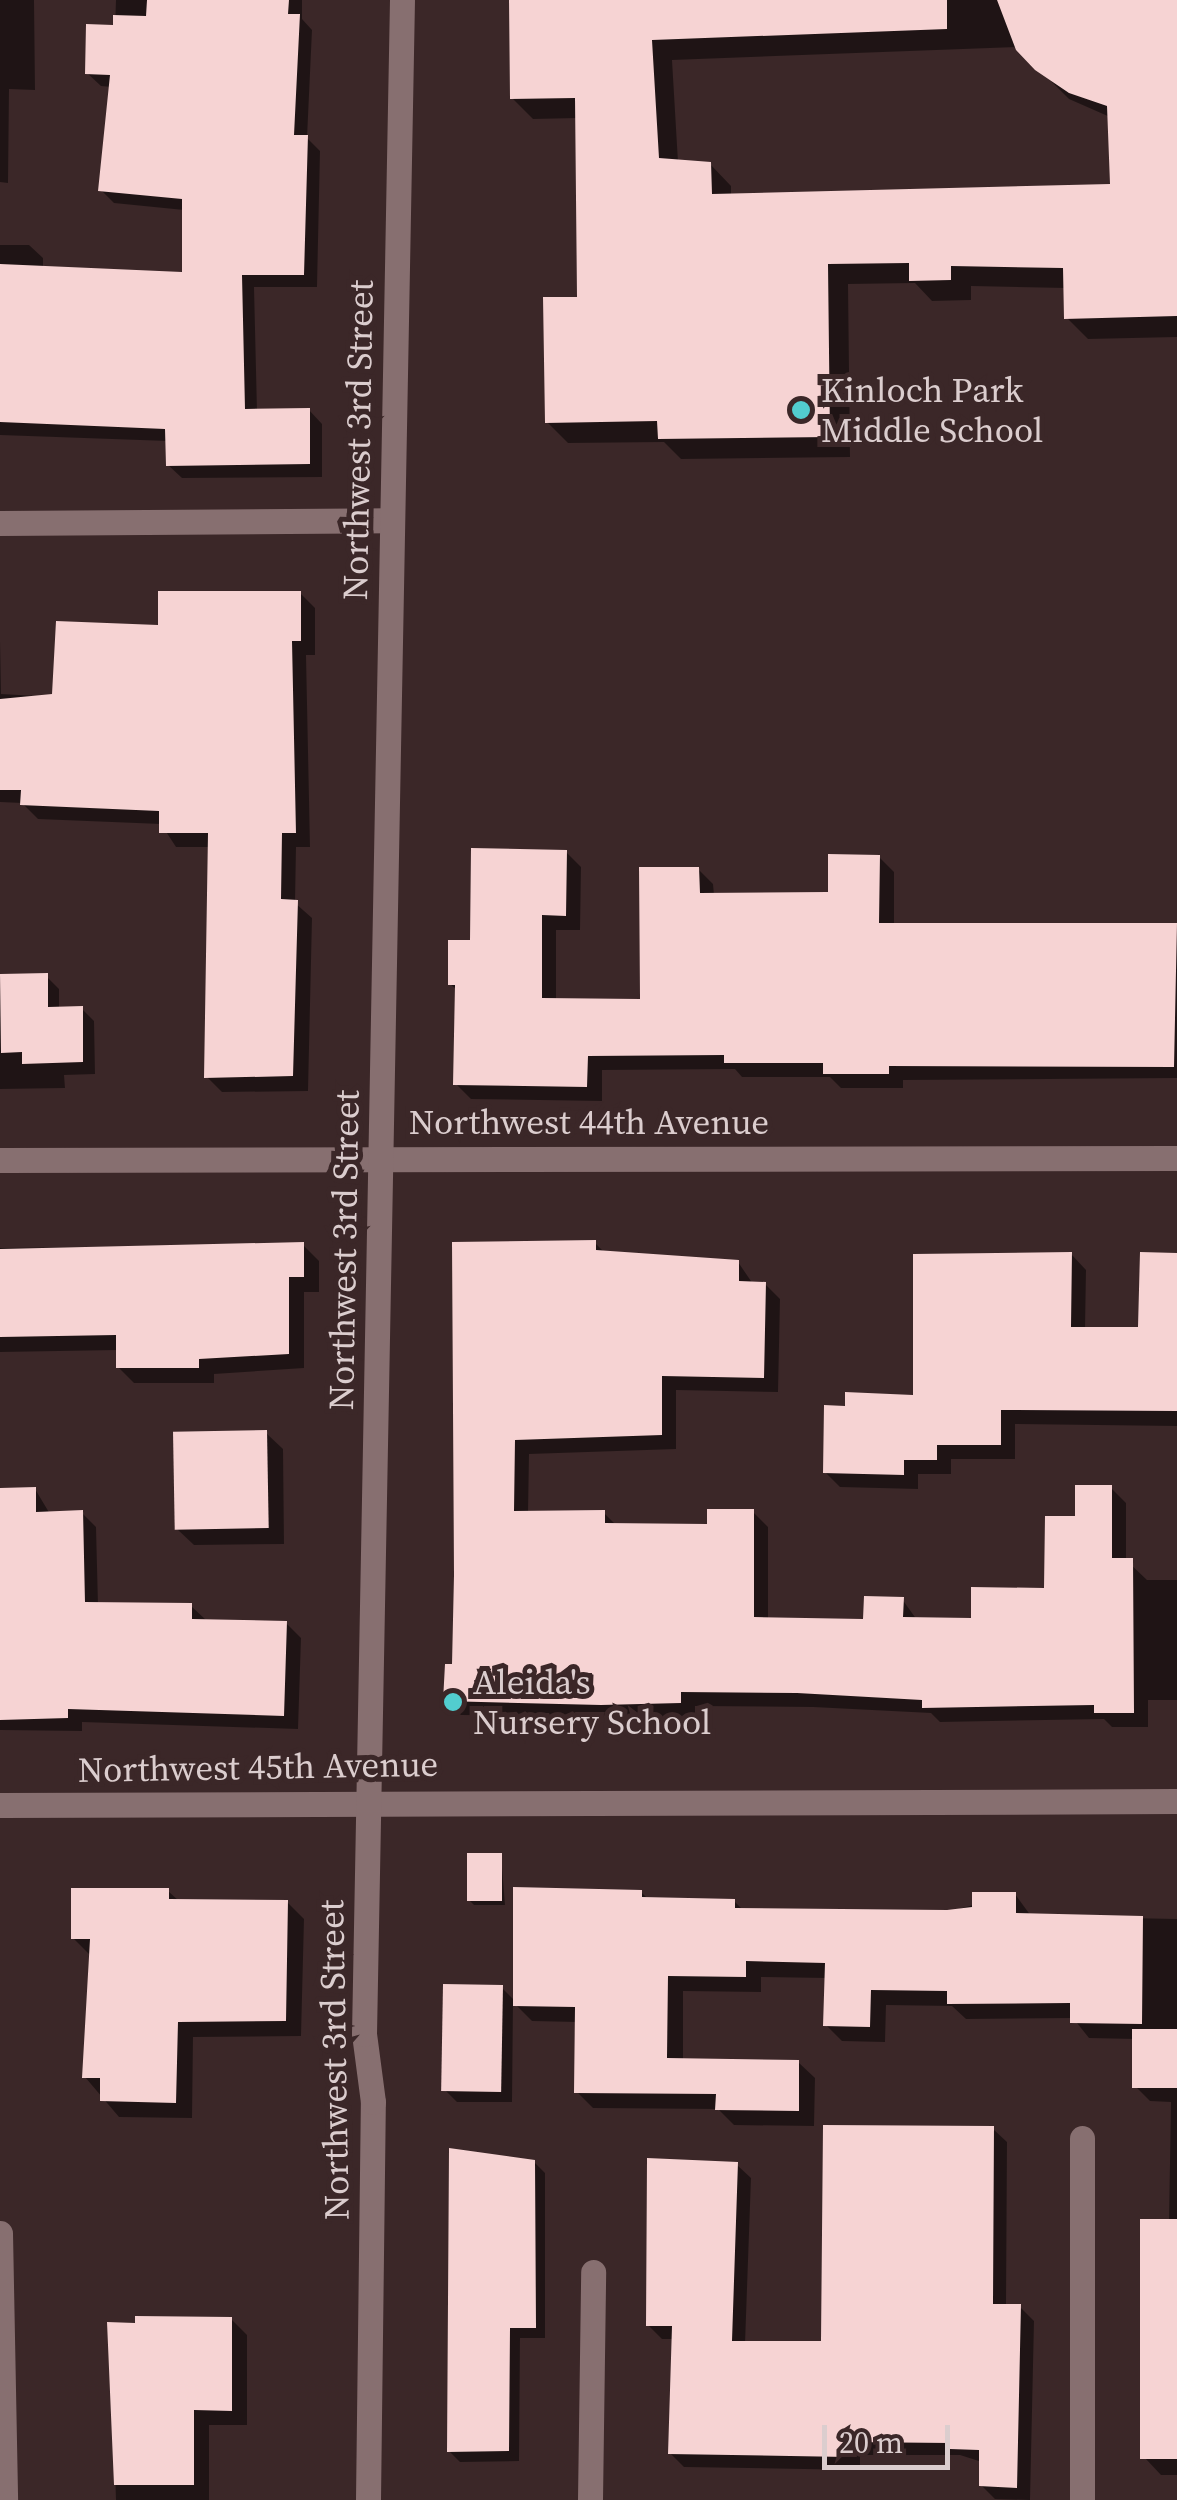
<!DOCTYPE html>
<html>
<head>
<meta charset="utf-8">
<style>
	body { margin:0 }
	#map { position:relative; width:1177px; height:2500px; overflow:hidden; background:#3b2728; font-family:"Source Serif 4",serif }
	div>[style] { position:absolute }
	.shadow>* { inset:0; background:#0007 }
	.building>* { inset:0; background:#f6d3d3; transform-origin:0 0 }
	.minor>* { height:25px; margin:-12.5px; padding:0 12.5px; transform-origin:12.5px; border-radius:12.5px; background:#876f70 }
	.dots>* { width:28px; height:28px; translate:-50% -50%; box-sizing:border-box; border:5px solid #3b2728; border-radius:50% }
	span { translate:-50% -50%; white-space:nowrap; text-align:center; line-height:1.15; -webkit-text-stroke:10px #3b2728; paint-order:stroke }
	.poi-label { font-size:35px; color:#dbcdce }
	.left { translate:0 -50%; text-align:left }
	.street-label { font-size:35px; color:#dbcdce }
	.scale { position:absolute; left:822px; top:2425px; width:128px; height:45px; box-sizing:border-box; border:5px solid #dbcdce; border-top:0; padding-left:12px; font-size:30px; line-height:35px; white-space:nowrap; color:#dbcdce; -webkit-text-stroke:8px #3b2728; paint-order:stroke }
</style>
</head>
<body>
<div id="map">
	<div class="shadow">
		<i style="clip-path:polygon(0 0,34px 0,35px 90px,9px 89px,8px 183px,0 182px)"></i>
		<i style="clip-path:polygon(116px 0,302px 0,302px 19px,312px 30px,307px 138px,320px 151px,317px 287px,254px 287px,257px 411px,309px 410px,322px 424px,322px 477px,182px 478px,168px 465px,168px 441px,0 435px,0 245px,29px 245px,43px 258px,43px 268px,184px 274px,184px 210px,114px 203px,101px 190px,112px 87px,101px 86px,87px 73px,115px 28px)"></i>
		<i style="clip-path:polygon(evenodd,511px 0,1177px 0,1177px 337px,1088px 339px,1067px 318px,1066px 288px,971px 286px,971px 300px,932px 301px,915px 283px,848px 284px,850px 457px,681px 459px,664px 442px,568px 443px,547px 422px,580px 299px,578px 118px,533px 119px,512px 98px,511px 0,1017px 47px,1069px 99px,1110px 117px,1112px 187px,731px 196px,731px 186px,710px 164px,678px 162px,672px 60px,1017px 47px)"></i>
		<i style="clip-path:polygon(300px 593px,315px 608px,315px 655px,306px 655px,310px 847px,296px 847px,295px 903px,312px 918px,308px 1091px,222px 1092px,207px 1077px,211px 847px,176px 847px,161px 824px,38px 819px,22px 803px,0 802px,0 640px,1px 694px,55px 697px,161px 628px)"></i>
		<i style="clip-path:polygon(566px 852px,581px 867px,580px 930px,556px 930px,556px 1001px,643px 1002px,698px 869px,713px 884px,714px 895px,830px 894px,879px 857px,894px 872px,894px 925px,1177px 925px,1177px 1078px,903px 1080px,903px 1088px,841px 1088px,830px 1077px,742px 1077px,735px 1069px,602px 1070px,602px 1101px,471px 1099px,456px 1084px,458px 991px,450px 984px,472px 943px)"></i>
		<i style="clip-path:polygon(46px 976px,59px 989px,59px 1009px,82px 1009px,94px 1021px,95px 1074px,64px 1075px,65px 1088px,0 1089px,0 977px)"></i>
		<i style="clip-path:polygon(595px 1243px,605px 1253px,738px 1262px,753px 1284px,765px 1284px,780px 1299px,778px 1392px,676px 1390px,676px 1449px,529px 1454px,528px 1513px,604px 1513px,617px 1526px,710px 1527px,753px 1512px,768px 1527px,768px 1620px,865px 1621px,902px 1599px,917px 1620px,973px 1620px,1047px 1590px,1078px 1519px,1111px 1488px,1126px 1503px,1126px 1560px,1147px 1580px,1177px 1580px,1177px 1700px,1148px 1700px,1148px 1727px,1112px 1727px,1104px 1719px,940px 1722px,931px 1713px,813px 1707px,695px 1706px,695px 1717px,461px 1715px,446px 1700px,454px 1667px,456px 1575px)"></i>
		<i style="clip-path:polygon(303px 1245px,319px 1261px,319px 1292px,304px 1292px,304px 1368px,214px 1374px,214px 1383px,134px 1383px,118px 1367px,118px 1350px,0 1352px,0 1248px)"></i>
		<i style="clip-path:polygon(1071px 1254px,1086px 1270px,1085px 1329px,1140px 1330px,1177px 1255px,1177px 1426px,1015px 1424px,1015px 1459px,951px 1459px,951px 1474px,918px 1474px,918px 1489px,840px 1487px,825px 1472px,848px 1408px,915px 1397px)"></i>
		<i style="clip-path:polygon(266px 1433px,283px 1449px,284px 1544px,194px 1545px,177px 1529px)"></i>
		<i style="clip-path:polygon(35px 1489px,50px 1514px,82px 1513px,96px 1527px,98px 1605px,191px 1606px,206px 1620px,286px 1623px,301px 1638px,298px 1729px,82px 1722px,82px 1731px,0 1730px,0 1490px)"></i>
		<i style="clip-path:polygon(501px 1855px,505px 1905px,474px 1905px,469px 1900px)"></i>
		<i style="clip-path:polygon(168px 1891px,179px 1901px,287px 1902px,304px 1919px,301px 2036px,193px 2037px,192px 2118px,119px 2117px,85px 2077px,89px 1954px,73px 1938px)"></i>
		<i style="clip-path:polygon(641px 1892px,649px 1900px,734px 1901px,743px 1910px,947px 1912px,1015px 1894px,1031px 1916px,1177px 1919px,1177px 2475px,1161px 2475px,1145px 2458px,1169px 2222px,1171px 2102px,1150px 2101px,1134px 2085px,1135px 2039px,1089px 2038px,1073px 2018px,966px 2019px,952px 2006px,886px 2005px,885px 2042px,842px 2041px,826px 2025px,827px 1978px,761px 1977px,761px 1992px,683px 1991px,683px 2061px,798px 2062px,815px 2078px,814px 2126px,734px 2125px,718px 2109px,593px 2108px,577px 2092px,577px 2022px,532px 2021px,513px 2002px,512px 2102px,457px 2102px,446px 2091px,502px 1988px,515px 2001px)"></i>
		<i style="clip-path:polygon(993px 2129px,1007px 2142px,1006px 2306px,1020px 2307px,1034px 2321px,1030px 2500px,995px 2499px,981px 2485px,982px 2462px,960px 2455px,860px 2455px,860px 2470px,684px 2467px,670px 2453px,675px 2339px,662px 2339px,648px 2325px,737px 2165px,751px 2178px,745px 2344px,824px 2344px)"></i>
		<i style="clip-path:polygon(534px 2162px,545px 2173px,545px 2338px,520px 2338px,519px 2461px,460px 2462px,449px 2451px)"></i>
		<i style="clip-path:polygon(231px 2319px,247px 2335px,247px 2425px,209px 2425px,209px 2500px,116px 2500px,110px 2325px)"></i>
	</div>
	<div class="building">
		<i style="clip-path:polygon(147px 0,289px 0,288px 14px,300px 14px,294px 135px,308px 135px,304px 275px,242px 275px,245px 409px,310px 408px,310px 464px,166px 466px,165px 429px,0 422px,0 264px,182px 272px,182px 199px,98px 191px,110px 75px,85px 74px,86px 24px,113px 25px,113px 15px,146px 16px)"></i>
		<i style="clip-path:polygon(509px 0,947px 0,947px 29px,652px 40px,659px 158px,711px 162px,712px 194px,1110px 184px,1107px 106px,1069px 93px,1035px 70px,1016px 50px,997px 0,1177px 0,1177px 316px,1064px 319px,1063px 268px,951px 266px,951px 280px,909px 281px,909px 263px,828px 264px,830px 437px,658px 439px,657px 421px,545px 423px,543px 297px,577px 297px,575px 98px,510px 99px)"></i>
		<i style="clip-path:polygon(158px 591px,301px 591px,301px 641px,292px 641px,296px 833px,282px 833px,281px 899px,298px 900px,293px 1076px,204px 1078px,208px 833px,159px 833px,159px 811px,20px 805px,21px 790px,0 790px,0 699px,52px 694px,56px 621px,158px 625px)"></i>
		<i style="clip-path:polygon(471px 848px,567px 850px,566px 916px,542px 915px,542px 998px,640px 999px,639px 867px,699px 867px,700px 893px,828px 892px,828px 854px,880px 855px,879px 923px,1177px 923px,1174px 1067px,889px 1066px,889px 1074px,823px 1074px,823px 1063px,724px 1063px,724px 1055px,588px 1056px,587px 1087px,453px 1085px,455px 985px,448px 985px,448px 940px,470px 940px)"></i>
		<i style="clip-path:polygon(48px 973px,48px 1007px,83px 1006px,83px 1062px,22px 1064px,22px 1052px,1px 1053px,0 974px)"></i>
		<i style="clip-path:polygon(596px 1240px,596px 1250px,739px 1260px,739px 1281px,766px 1282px,764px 1378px,662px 1376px,662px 1435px,515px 1440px,514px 1511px,605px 1510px,605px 1523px,707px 1524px,707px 1509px,754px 1509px,754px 1617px,863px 1619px,864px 1596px,904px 1597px,903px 1617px,971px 1618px,971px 1587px,1044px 1588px,1045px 1516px,1075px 1516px,1075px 1485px,1112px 1485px,1112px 1558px,1133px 1558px,1134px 1713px,1094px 1713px,1094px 1705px,922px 1708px,922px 1700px,797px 1693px,681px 1692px,681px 1703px,601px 1705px,443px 1701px,445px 1664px,452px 1664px,454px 1575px,452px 1242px)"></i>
		<i style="clip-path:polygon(304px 1242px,304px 1277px,289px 1277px,289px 1354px,199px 1359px,199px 1368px,116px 1368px,116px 1335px,0 1337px,0 1249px)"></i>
		<i style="clip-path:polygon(1072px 1252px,1071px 1327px,1138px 1327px,1140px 1252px,1177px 1253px,1177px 1411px,1001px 1410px,1001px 1445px,937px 1445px,937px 1460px,904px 1460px,904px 1475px,823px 1473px,824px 1405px,845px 1406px,845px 1392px,913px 1395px,913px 1254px)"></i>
		<i style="left:267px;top:1430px;width:98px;height:94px;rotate:89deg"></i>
		<i style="clip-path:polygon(36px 1487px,36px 1512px,83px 1510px,85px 1602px,192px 1603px,192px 1619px,287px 1621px,284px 1716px,68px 1709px,68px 1718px,0 1720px,0 1488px)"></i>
		<i style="left:467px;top:1853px;width:35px;height:48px"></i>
		<i style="clip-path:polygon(513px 1887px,642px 1890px,642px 1897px,735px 1899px,735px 1908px,947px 1910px,972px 1907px,972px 1892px,1016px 1892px,1016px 1913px,1143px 1916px,1142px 2024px,1070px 2023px,1070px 2003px,947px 2004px,947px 1991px,871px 1990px,870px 2027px,823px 2026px,825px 1963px,746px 1961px,746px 1977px,668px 1976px,667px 2058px,799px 2060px,799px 2111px,715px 2110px,716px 2094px,574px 2093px,575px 2007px,513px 2006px)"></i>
		<i style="clip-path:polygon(71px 1888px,169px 1888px,169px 1899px,288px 1900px,286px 2021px,178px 2022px,176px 2103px,100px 2101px,100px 2078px,82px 2078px,90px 1939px,71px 1939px)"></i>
		<i style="left:503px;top:1985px;width:107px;height:60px;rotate:91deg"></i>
		<i style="left:1177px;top:2029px;width:59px;height:45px;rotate:90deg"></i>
		<i style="clip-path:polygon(823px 2125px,994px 2126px,993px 2304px,1021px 2304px,1017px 2488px,979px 2486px,979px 2450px,950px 2449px,950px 2443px,847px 2442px,847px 2457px,668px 2454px,672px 2326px,646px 2326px,647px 2158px,738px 2162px,732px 2341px,821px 2341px)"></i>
		<i style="clip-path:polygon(449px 2148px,535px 2160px,536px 2328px,510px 2328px,509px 2451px,447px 2452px)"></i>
		<i style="left:1140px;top:2219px;width:37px;height:240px"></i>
		<i style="clip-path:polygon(135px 2316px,232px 2317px,232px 2411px,194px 2410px,194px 2485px,114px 2485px,107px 2322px,135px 2323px)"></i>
	</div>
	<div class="minor">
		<i style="left:0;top:523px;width:391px;rotate:-0.4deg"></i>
		<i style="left:0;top:1160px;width:1177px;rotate:-0.1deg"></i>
		<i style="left:0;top:1805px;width:1177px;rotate:-0.19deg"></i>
		<i style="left:0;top:2233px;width:267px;rotate:88.9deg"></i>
		<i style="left:368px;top:2500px;width:398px;rotate:-89.3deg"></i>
		<i style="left:373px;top:2102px;width:69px;rotate:-97.5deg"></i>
		<i style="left:364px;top:2034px;width:2034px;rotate:-88.93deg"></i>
		<i style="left:590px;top:2500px;width:228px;rotate:-89.2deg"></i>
		<i style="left:1082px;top:2500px;width:362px;rotate:-90deg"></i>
	</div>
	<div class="dots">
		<i style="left:801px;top:410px;background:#52cdcf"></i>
		<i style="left:453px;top:1702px;background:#52cdcf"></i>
	</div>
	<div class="poi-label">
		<span class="left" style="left:821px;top:410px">Kinloch Park<br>Middle School</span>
		<span class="left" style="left:473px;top:1702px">Aleida's<br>Nursery School</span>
	</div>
	<div class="street-label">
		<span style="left:358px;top:440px;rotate:-89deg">Northwest 3rd Street</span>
		<span style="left:589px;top:1122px">Northwest 44th Avenue</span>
		<span style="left:344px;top:1250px;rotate:-89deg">Northwest 3rd Street</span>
		<span style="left:258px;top:1767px;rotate:-1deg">Northwest 45th Avenue</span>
		<span style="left:334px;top:2060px;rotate:-91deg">Northwest 3rd Street</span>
	</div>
	<div class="scale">20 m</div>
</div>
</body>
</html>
